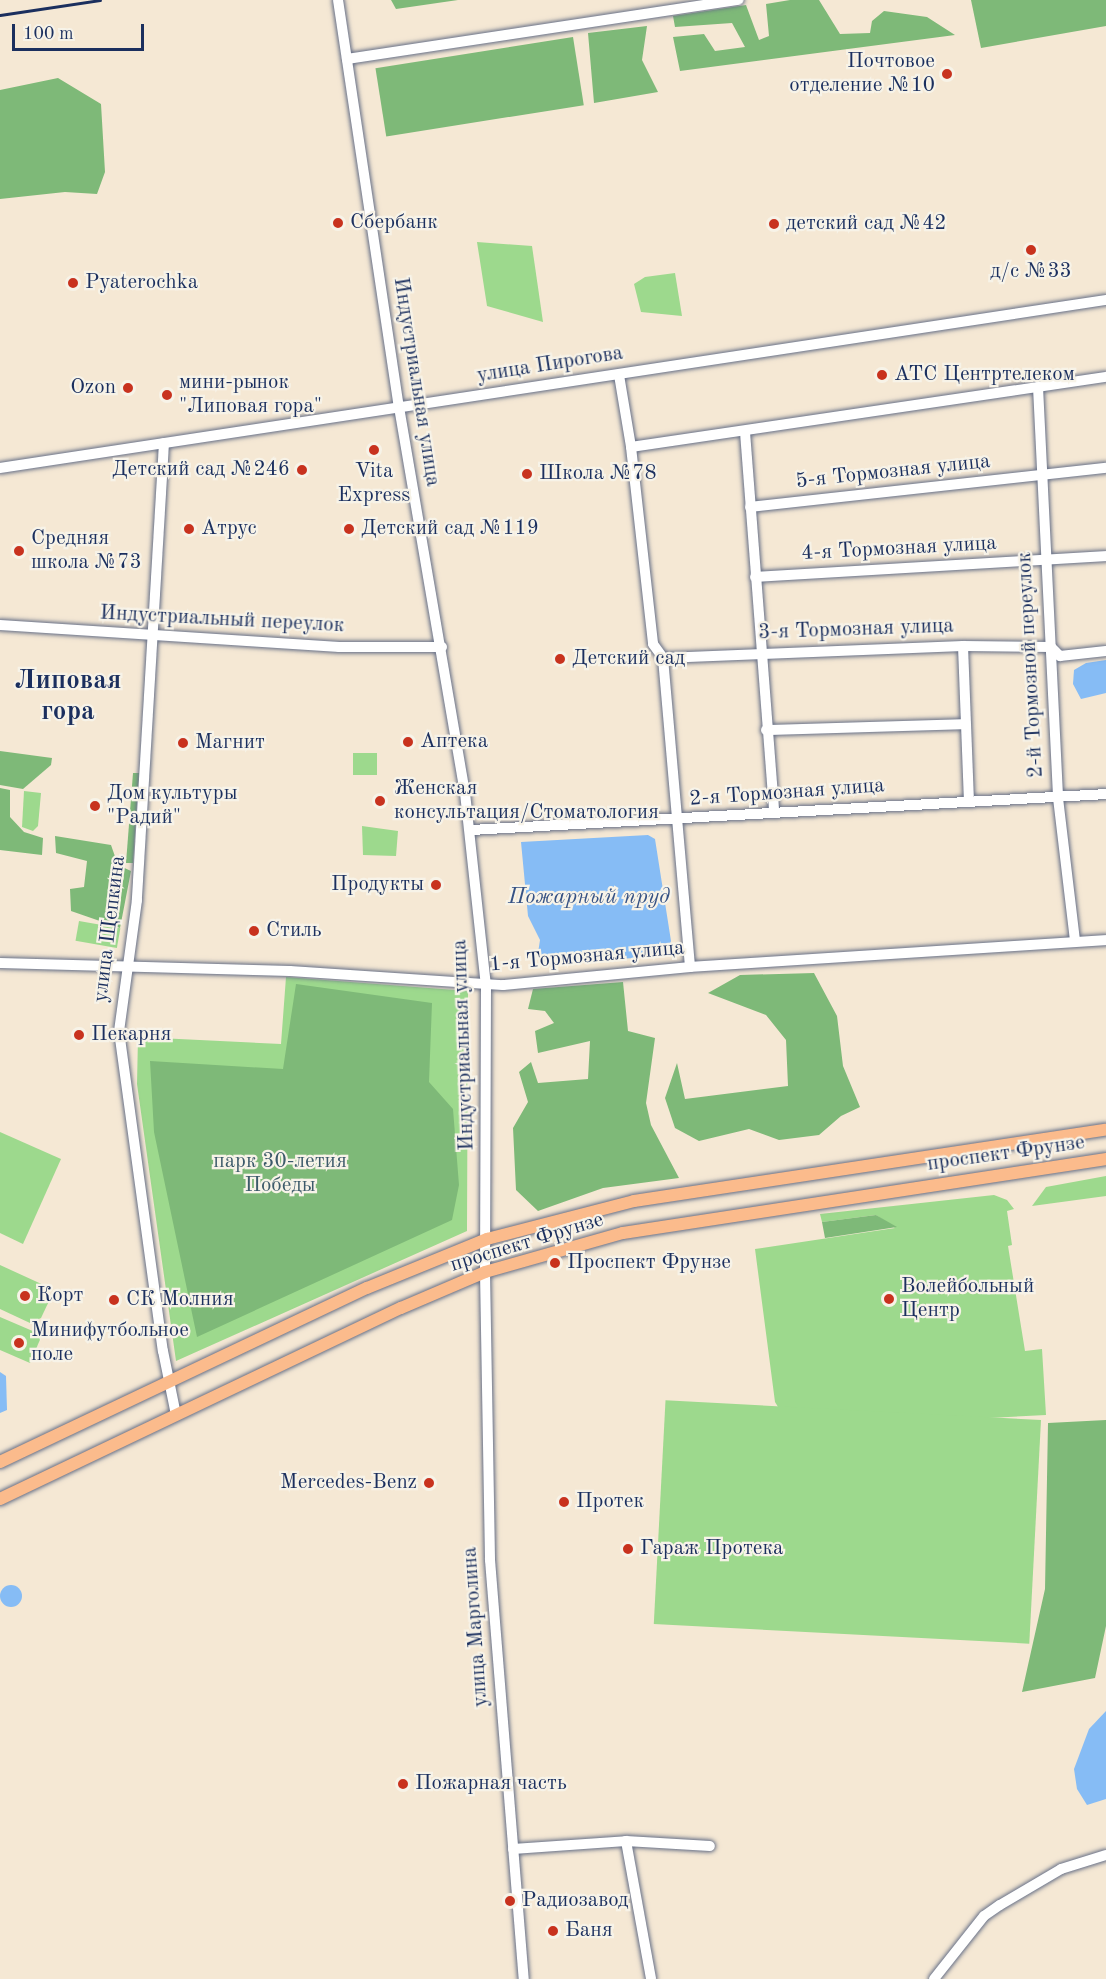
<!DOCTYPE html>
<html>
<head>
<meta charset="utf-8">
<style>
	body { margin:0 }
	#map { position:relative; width:1106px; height:1979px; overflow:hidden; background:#f5e8d4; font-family:"Old Standard TT",serif }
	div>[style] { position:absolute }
	.green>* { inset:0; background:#9dd98d; transform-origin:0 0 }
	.forest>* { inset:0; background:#7eb978; transform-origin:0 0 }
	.water>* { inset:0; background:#86bcf5 }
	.round { border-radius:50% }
	.roads { filter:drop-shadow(0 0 2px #677087) drop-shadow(0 0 2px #677087) }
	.minor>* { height:10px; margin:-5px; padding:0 5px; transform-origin:5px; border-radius:5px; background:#fff }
	.major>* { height:12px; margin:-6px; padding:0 6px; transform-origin:6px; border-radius:6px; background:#fbbb8c }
	.rail>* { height:3px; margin:-1.5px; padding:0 1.5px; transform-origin:1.5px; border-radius:1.5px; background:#1b2f5e }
	.dots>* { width:16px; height:16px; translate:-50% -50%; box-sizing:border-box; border:3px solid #f7f3e8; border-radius:50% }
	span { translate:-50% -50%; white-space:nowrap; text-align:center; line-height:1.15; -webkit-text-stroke:4.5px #f7f3e8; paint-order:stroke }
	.poi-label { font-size:21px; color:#1b2f5e }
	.right { translate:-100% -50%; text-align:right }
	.left { translate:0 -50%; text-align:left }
	.street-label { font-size:21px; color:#1b2f5e }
	.park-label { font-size:21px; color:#3c5a6a }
	.water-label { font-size:22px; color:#365284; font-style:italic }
	.district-label { font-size:27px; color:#1b2f5e; font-weight:700 }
	.scale { position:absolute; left:12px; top:24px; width:132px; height:27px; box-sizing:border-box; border:3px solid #1b2f5e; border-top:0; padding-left:8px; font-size:18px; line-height:21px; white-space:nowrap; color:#1b2f5e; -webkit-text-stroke:4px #f7f3e8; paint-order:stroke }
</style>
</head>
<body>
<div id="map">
	<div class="green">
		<i style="clip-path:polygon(477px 242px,532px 246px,543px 322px,487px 306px)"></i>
		<i style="clip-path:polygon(675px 273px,682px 316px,641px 312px,634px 284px,645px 277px)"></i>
		<i style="left:353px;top:753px;width:24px;height:22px"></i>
		<i style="clip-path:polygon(24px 791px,41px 793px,38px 826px,33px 831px,22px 827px)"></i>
		<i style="clip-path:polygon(362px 826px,398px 831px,396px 856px,363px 855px)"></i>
		<i style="left:79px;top:921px;width:42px;height:20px;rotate:10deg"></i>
		<i style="clip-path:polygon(286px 977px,468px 991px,467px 1231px,176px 1361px,137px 1084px,138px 1037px,281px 1044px)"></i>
		<i style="clip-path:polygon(0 1132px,61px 1159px,23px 1244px,0 1233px)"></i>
		<i style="clip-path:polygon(1106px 1176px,1106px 1196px,1032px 1206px,1046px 1187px)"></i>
		<i style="clip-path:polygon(994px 1195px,1007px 1200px,1014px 1209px,1007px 1211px,1012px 1245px,1008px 1246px,1025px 1351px,1042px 1349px,1046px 1415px,791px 1428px,775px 1402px,755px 1249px,895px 1228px,876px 1215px,822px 1222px,820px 1214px)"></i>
		<i style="clip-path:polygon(0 1265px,48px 1287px,50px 1299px,41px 1318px,30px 1323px,0 1309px)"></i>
		<i style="clip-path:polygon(0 1317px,42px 1335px,30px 1363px,0 1350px)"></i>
		<i style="left:1041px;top:1420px;width:224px;height:376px;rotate:93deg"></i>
	</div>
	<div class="forest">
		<i style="clip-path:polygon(391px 0,458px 0,396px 9px)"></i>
		<i style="clip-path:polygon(790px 0,819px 0,840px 34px,870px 33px,872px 21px,884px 11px,927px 17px,955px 35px,680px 71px,673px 37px,704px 34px,715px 51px,745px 47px,732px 23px,675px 27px,673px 16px,746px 5px,759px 40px,769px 36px,766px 4px)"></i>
		<i style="clip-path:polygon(971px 0,1106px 0,1106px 26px,981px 48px)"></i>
		<i style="clip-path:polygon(647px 26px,642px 60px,658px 92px,594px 103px,588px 33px)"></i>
		<i style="left:573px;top:37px;width:69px;height:200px;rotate:81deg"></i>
		<i style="clip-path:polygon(58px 78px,101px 104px,105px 172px,97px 194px,65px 192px,0 199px,0 90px)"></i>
		<i style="clip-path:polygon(0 751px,52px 758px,51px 765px,23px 789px,0 785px)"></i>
		<i style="clip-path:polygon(133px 773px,139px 773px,133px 863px,126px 863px)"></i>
		<i style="clip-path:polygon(0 788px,10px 790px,10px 817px,24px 832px,43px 838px,42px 855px,0 850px)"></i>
		<i style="clip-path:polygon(55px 836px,111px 845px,118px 865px,131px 871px,120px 928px,71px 911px,70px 889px,84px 887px,87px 861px,56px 853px)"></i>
		<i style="clip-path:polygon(814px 973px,837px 1016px,843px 1066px,860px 1107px,841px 1116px,819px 1135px,779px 1140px,749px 1129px,699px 1141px,675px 1128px,665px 1098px,677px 1063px,685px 1099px,788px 1086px,786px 1040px,766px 1015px,708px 993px,740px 975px)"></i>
		<i style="clip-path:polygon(623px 982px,628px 1031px,655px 1038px,646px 1103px,651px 1125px,679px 1178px,603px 1188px,538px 1211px,516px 1190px,513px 1128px,528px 1102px,519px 1072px,531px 1062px,538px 1083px,588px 1079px,590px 1041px,538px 1053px,535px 1031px,554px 1023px,545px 1011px,528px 1009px,533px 989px)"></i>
		<i style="clip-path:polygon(296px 984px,432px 1003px,429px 1082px,453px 1109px,459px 1185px,452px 1220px,197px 1337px,154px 1132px,150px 1061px,283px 1069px)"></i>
		<i style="clip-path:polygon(876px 1215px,897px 1227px,825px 1238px,822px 1222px)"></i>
		<i style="clip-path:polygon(1106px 1420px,1106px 1626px,1095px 1678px,1022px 1692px,1045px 1589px,1048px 1423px)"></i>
	</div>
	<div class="water">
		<i style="clip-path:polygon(1106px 660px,1106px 693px,1081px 699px,1073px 684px,1074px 670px,1086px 663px)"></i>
		<i style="clip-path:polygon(648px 835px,655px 839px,671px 941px,666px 956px,603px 960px,602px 956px,569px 965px,543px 964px,538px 953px,540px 940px,528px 916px,521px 842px)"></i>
		<i style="clip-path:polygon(0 1372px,6px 1376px,7px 1410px,0 1413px)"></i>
		<i class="round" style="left:0;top:1585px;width:22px;height:22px"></i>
		<i style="clip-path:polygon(1106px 1711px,1106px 1799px,1087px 1805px,1077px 1789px,1074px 1769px,1089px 1729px)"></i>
	</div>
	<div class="roads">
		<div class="minor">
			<i style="left:338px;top:0;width:412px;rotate:81.5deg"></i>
			<i style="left:399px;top:407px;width:392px;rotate:80.3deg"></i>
			<i style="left:465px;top:793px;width:194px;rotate:83.8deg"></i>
			<i style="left:486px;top:986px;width:286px;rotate:90.2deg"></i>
			<i style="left:485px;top:1272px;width:288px;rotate:89deg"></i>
			<i style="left:490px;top:1560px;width:420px;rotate:85.4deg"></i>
			<i style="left:347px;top:59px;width:396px;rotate:-8.6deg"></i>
			<i style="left:619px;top:375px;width:73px;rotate:80.5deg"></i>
			<i style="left:631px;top:447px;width:198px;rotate:83.6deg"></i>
			<i style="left:653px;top:644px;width:17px;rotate:54deg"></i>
			<i style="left:1038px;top:387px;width:411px;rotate:87.2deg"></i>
			<i style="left:1058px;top:798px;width:144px;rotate:83.2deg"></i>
			<i style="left:745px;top:432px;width:382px;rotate:85.6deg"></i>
			<i style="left:164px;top:443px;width:458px;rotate:93.4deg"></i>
			<i style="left:137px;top:900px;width:132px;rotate:97.8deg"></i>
			<i style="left:119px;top:1031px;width:323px;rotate:82.2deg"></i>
			<i style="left:163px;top:1351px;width:65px;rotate:78.5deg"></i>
			<i style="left:631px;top:447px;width:480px;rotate:-8.4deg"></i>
			<i style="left:0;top:468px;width:1119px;rotate:-8.64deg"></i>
			<i style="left:750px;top:507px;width:358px;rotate:-6.3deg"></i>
			<i style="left:755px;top:577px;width:352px;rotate:-3.4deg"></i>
			<i style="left:0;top:625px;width:340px;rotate:3.7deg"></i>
			<i style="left:339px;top:647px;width:103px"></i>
			<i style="left:963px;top:646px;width:156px;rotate:87.8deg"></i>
			<i style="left:663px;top:658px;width:300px;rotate:-2.3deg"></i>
			<i style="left:963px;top:646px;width:88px;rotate:0.7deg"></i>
			<i style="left:1051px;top:647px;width:13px;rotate:45deg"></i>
			<i style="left:1060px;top:656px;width:46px;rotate:-6.2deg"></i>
			<i style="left:663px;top:658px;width:310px;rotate:85deg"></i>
			<i style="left:766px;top:730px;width:199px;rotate:-1.7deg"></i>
			<i style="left:471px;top:830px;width:636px;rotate:-3.24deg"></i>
			<i style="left:0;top:963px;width:290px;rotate:1.6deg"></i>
			<i style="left:290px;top:971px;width:213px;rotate:3.8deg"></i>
			<i style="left:503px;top:985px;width:188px;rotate:-5.5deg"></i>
			<i style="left:690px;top:967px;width:417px;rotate:-3.7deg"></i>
			<i style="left:626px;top:1841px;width:140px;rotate:79.7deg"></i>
			<i style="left:513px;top:1849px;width:113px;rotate:-4deg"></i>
			<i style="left:626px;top:1841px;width:84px;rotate:3.4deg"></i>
			<i style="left:934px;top:1979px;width:80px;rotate:-51.6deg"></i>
			<i style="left:984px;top:1916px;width:19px;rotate:-35deg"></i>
			<i style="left:1000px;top:1905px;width:71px;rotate:-30.5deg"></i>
			<i style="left:1061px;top:1869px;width:47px;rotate:-17.3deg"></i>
		</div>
		<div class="major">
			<i style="left:0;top:1462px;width:406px;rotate:-25.4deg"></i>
			<i style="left:367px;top:1288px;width:130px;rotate:-22.2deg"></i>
			<i style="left:487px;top:1239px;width:152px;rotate:-14.5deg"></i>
			<i style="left:634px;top:1201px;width:477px;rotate:-8.6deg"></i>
			<i style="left:0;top:1499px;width:444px;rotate:-25.5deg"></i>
			<i style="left:401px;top:1308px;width:91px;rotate:-23.2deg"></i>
			<i style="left:485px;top:1272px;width:143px;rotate:-15.8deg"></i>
			<i style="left:623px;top:1233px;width:489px;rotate:-8.7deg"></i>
		</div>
	</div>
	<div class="rail">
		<i style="left:0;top:15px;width:101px;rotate:-8.5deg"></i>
	</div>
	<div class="dots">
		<i style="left:947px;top:74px;background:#c8321e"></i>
		<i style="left:338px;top:223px;background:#c8321e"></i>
		<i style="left:774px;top:224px;background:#c8321e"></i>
		<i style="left:1031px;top:250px;background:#c8321e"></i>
		<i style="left:73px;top:283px;background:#c8321e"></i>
		<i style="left:882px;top:375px;background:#c8321e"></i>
		<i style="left:128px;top:388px;background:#c8321e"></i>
		<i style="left:167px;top:395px;background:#c8321e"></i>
		<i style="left:374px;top:450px;background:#c8321e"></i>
		<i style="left:302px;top:470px;background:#c8321e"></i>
		<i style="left:527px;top:474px;background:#c8321e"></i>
		<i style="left:189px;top:529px;background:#c8321e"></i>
		<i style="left:349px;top:529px;background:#c8321e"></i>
		<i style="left:19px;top:551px;background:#c8321e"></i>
		<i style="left:560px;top:659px;background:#c8321e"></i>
		<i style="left:408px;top:742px;background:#c8321e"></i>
		<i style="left:183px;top:743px;background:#c8321e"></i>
		<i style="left:380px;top:801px;background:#c8321e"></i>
		<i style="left:95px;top:806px;background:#c8321e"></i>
		<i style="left:436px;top:885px;background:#c8321e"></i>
		<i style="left:254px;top:931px;background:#c8321e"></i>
		<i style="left:79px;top:1035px;background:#c8321e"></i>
		<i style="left:555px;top:1263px;background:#c8321e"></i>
		<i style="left:25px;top:1296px;background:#c8321e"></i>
		<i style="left:889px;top:1299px;background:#c8321e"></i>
		<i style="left:114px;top:1300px;background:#c8321e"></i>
		<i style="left:19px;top:1343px;background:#c8321e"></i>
		<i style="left:429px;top:1483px;background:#c8321e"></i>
		<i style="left:564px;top:1502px;background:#c8321e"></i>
		<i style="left:628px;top:1549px;background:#c8321e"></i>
		<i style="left:403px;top:1784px;background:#c8321e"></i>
		<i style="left:510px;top:1901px;background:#c8321e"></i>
		<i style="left:553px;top:1931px;background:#c8321e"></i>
	</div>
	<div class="poi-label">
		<span class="right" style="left:935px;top:74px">Почтовое<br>отделение №10</span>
		<span class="left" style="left:350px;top:223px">Сбербанк</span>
		<span class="left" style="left:786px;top:224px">детский сад №42</span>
		<span style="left:1031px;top:272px">д/с №33</span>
		<span class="left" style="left:85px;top:283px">Pyaterochka</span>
		<span class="left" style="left:894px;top:375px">АТС Центртелеком</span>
		<span class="left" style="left:179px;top:395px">мини-рынок<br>"Липовая гора"</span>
		<span class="right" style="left:116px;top:388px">Ozon</span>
		<span class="right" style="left:290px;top:470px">Детский сад №246</span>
		<span style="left:374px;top:484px">Vita<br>Express</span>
		<span class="left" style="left:539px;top:474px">Школа №78</span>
		<span class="left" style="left:201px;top:529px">Атрус</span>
		<span class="left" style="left:361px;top:529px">Детский сад №119</span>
		<span class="left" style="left:31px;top:551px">Средняя<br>школа №73</span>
		<span class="left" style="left:572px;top:659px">Детский сад</span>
		<span class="left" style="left:420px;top:742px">Аптека</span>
		<span class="left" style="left:195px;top:743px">Магнит</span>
		<span class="left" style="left:394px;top:801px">Женская<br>консультация/Стоматология</span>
		<span class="left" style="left:107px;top:806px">Дом культуры<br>"Радий"</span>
		<span class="right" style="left:424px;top:885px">Продукты</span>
		<span class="left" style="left:266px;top:931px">Стиль</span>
		<span class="left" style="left:91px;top:1035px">Пекарня</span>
		<span class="left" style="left:567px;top:1263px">Проспект Фрунзе</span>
		<span class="left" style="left:901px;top:1299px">Волейбольный<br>Центр</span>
		<span class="left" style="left:37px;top:1296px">Корт</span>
		<span class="left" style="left:126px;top:1300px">СК Молния</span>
		<span class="left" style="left:31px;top:1343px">Минифутбольное<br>поле</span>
		<span class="right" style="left:417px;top:1483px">Mercedes-Benz</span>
		<span class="left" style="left:576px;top:1502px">Протек</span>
		<span class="left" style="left:640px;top:1549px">Гараж Протека</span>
		<span class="left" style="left:415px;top:1784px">Пожарная часть</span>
		<span class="left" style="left:522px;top:1901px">Радиозавод</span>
		<span class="left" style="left:565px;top:1931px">Баня</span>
	</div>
	<div class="street-label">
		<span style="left:550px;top:365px;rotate:-9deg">улица Пирогова</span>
		<span style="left:416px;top:382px;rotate:81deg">Индустриальная улица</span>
		<span style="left:893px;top:472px;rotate:-6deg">5-я Тормозная улица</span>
		<span style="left:899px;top:549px;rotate:-3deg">4-я Тормозная улица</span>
		<span style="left:222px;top:620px;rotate:3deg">Индустриальный переулок</span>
		<span style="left:856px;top:630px;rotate:-2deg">3-я Тормозная улица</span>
		<span style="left:1031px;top:665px;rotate:-93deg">2-й Тормозной переулок</span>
		<span style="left:787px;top:793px;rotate:-4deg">2-я Тормозная улица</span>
		<span style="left:110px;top:929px;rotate:-83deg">улица Щепкина</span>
		<span style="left:587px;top:957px;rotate:-5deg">1-я Тормозная улица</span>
		<span style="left:464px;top:1045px;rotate:-92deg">Индустриальная улица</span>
		<span style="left:1006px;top:1154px;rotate:-8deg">проспект Фрунзе</span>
		<span style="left:527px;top:1243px;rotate:-17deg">проспект Фрунзе</span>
		<span style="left:476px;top:1627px;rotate:-94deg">улица Марголина</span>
	</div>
	<div class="park-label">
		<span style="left:280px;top:1174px">парк 30-летия<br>Победы</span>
	</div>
	<div class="water-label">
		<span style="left:589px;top:898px">Пожарный пруд</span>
	</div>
	<div class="district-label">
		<span style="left:68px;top:696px">Липовая<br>гора</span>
	</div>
	<div class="scale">100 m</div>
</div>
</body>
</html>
